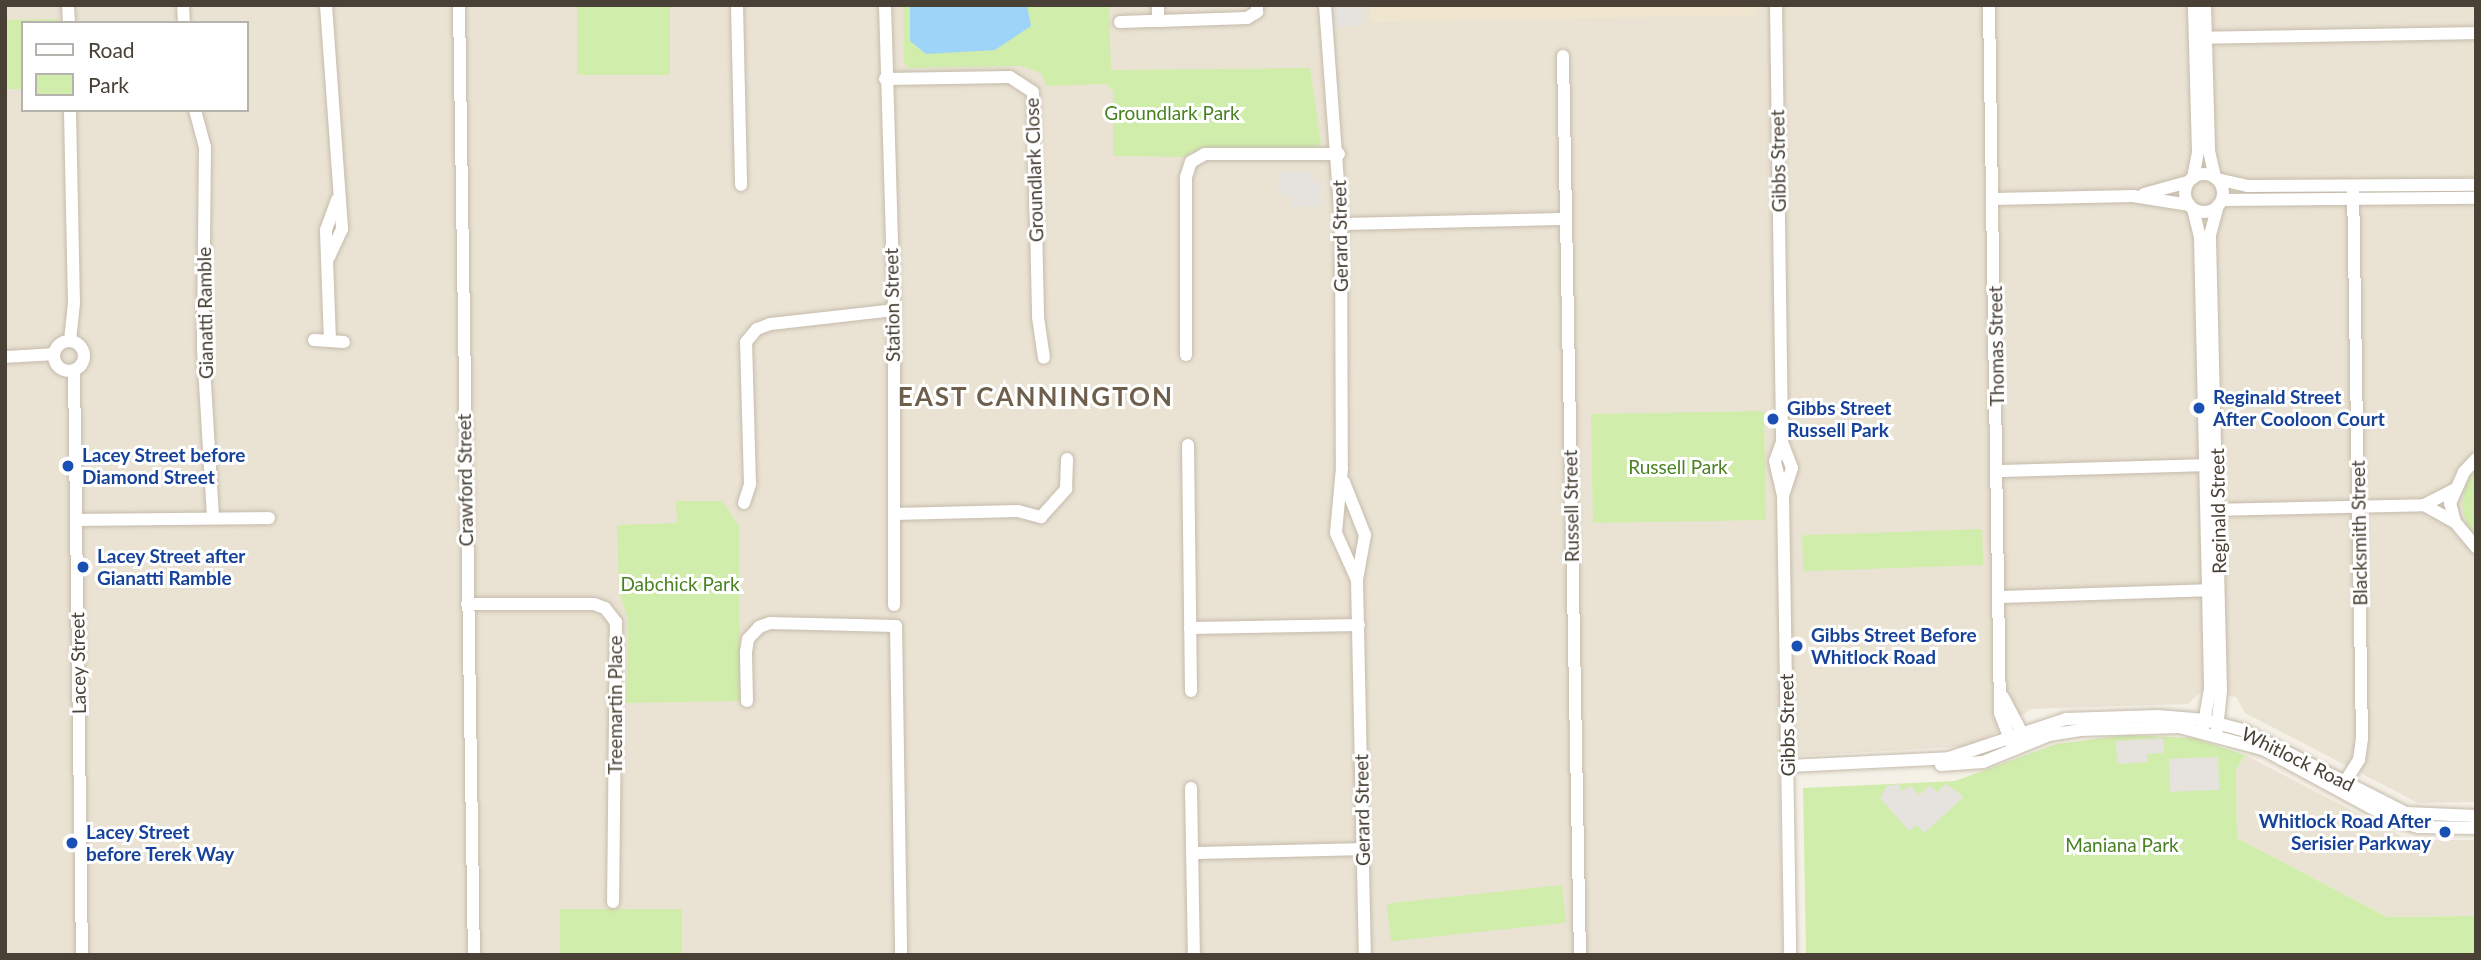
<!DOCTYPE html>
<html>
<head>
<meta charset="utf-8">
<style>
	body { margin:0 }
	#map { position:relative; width:2481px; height:960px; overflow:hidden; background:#f5f1e7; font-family:Lato,sans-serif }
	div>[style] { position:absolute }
	.residential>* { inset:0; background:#eae3d4 }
	.education>* { inset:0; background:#f0e6cf }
	.green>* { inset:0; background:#d1edac; transform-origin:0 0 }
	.parking>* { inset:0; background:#e6e3df; transform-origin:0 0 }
	.water>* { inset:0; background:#9dd4f8 }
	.roads { filter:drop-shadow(0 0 2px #c5bbab) drop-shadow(0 0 2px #c5bbab) }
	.minor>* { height:12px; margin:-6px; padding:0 6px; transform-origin:6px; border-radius:6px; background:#fff }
	.minor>.ring { margin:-6px; padding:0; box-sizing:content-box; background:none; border:12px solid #fff; border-radius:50% }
	.dots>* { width:19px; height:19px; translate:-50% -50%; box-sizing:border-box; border:4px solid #fff; border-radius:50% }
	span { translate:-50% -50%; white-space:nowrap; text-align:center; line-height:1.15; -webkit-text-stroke:6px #fff; paint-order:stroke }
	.park-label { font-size:19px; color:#488222 }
	.street-label { font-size:19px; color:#494135 }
	.transit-label { font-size:19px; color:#164399; font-weight:700 }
	.left { translate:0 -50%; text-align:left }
	.right { translate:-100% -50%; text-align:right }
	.district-label { font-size:26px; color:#6d5f4b; font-weight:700; letter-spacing:2px }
	.frame { position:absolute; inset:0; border:7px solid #494135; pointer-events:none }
	.legend { position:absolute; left:21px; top:21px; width:228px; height:91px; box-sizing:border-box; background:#fff; border:2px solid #b6b3ae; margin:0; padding:9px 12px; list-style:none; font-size:21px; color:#494135 }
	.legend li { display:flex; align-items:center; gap:14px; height:35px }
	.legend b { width:35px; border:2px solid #b6b3ae }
</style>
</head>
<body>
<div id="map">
	<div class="residential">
		<i style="clip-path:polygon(evenodd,5px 5px,2476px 5px,2476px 802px,2418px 803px,2245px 713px,2236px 697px,2200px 693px,2188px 704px,2031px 709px,1975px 746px,1779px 757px,1783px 955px,5px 955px,5px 5px,23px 23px,247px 23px,247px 110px,23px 110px,23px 23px)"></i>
		<i style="clip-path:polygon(2245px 755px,2409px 840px,2476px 840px,2476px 916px,2387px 917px,2237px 838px,2236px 770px)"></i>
	</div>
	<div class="education">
		<i style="clip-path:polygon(1370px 5px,1756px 5px,1756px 15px,1371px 22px)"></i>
	</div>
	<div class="green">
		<i style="left:577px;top:5px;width:93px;height:70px"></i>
		<i style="clip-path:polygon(903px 5px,1109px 5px,1111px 70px,1310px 68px,1321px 143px,1314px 149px,1193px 151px,1186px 157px,1113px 156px,1113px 91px,1107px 84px,1046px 86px,1041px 73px,1021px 66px,909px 68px,904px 63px)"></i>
		<i style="clip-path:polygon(59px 19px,59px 23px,23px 23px,23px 89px,5px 89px,5px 20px)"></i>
		<i style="left:1764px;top:411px;width:109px;height:173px;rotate:89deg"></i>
		<i style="clip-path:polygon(2476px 469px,2476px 536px,2466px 523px,2462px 506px,2465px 487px)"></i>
		<i style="clip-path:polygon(676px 501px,722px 501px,739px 526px,740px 701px,626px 703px,628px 619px,619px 592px,617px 525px,677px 523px)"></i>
		<i style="left:1982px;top:529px;width:36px;height:180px;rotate:88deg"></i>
		<i style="clip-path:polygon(2127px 735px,2193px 738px,2245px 755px,2236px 770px,2237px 838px,2387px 917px,2476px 916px,2476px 955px,1806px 955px,1803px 788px,1955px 781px,2056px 744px)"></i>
		<i style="left:1562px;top:885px;width:38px;height:176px;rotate:84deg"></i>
		<i style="left:682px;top:909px;width:46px;height:122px;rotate:90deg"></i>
	</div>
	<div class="parking">
		<i style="left:1334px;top:5px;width:30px;height:21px"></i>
		<i style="clip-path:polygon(1279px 171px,1314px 171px,1314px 182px,1321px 182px,1321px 206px,1292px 207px,1292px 195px,1278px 195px)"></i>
		<i style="clip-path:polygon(2163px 738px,2164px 753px,2147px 754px,2147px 762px,2117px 764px,2116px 741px)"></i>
		<i style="left:2218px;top:757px;width:33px;height:49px;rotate:88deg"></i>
		<i style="clip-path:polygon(1898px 784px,1902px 791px,1910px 785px,1919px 795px,1930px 785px,1937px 792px,1946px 784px,1964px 797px,1924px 833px,1917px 825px,1909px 831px,1880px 798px,1887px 786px)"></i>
	</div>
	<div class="water">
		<i style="clip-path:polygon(910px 5px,1027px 5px,1031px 26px,995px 50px,926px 54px,910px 41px)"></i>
	</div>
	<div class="roads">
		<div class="minor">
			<i style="left:68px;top:5px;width:18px;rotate:87deg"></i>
			<i style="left:183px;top:5px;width:18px;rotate:87deg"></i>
			<i style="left:326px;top:5px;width:225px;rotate:85.9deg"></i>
			<i style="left:342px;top:229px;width:31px;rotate:115deg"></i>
			<i style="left:459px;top:5px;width:950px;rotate:89.1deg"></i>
			<i style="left:737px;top:5px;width:180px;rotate:88.7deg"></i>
			<i style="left:885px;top:5px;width:305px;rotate:88.3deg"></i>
			<i style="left:894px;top:310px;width:295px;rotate:90deg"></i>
			<i style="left:1158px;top:5px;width:16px;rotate:90deg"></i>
			<i style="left:1158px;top:21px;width:89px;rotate:-1.9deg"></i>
			<i style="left:1247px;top:18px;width:12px;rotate:-31deg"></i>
			<i style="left:1257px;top:12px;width:7px;rotate:-90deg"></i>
			<i style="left:1325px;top:5px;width:220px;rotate:85.8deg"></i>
			<i style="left:1341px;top:224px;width:244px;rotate:89.8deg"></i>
			<i style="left:1342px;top:468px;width:65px;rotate:95.3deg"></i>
			<i style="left:1336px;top:533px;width:51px;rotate:65.9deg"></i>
			<i style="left:1776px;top:5px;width:437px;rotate:89.2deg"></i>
			<i style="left:1782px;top:442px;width:20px;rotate:110deg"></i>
			<i style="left:1775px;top:461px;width:35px;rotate:77deg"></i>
			<i style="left:1783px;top:495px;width:460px;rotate:89.1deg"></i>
			<i style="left:1989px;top:5px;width:708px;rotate:89.11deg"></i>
			<i style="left:2000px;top:713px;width:39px;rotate:69deg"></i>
			<i style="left:2205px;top:5px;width:146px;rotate:88.4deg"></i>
			<i style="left:2209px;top:151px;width:27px;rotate:77deg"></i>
			<i style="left:1120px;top:22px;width:38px;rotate:-2deg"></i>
			<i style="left:2195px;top:38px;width:281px;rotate:-1deg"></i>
			<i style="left:1563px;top:56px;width:899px;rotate:88.92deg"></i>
			<i style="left:885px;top:79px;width:125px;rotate:-0.9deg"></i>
			<i style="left:1010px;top:77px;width:27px;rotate:33deg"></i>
			<i style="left:1033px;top:92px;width:225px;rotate:88.7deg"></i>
			<i style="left:1038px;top:317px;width:41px;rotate:81.7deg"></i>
			<i style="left:195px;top:110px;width:38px;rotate:75deg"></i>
			<i style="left:205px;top:147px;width:202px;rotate:90.6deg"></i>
			<i style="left:203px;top:349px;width:169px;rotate:86.6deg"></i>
			<i class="ring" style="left:2185px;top:174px;width:26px;height:26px"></i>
			<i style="left:2193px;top:178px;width:26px;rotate:-79deg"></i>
			<i style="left:2198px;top:152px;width:147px;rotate:-91.6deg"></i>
			<i style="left:2217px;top:179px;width:32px;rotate:13deg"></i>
			<i style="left:2248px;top:186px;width:228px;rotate:-0.3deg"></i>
			<i style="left:2144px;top:194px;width:46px;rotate:-15.3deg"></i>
			<i style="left:1993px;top:199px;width:140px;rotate:-1.2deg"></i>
			<i style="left:2133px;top:196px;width:57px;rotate:9.1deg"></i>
			<i style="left:2222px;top:200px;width:254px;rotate:-0.5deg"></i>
			<i style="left:2193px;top:209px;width:29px;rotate:76deg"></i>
			<i style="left:2200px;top:237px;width:353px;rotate:88.7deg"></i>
			<i style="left:2208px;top:590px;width:99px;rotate:88.8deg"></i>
			<i style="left:2210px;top:689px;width:39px;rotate:100deg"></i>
			<i style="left:1341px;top:224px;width:225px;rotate:-1.3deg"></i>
			<i style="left:314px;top:340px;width:30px;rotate:4deg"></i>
			<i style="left:70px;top:341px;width:38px;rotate:-84deg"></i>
			<i style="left:74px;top:303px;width:193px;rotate:-91.2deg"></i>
			<i style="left:330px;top:341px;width:111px;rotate:-92.1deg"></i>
			<i style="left:326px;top:230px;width:32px;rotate:-70deg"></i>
			<i class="ring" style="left:54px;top:341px;width:18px;height:18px"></i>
			<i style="left:1186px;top:355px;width:178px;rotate:-90deg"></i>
			<i style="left:1186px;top:177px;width:16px;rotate:-72deg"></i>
			<i style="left:1191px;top:162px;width:16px;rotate:-30deg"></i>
			<i style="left:1205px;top:154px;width:134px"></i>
			<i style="left:5px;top:357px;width:49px;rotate:-3.5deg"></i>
			<i style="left:74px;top:370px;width:585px;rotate:89.22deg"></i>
			<i style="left:1782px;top:442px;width:28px;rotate:69deg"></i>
			<i style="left:1792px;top:468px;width:28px;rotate:108deg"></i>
			<i style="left:1188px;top:445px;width:246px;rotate:89.3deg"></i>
			<i style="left:2476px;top:459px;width:18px;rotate:133deg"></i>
			<i style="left:2464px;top:472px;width:34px;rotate:114deg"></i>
			<i style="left:2450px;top:503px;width:20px;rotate:75deg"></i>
			<i style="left:2455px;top:522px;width:33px;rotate:50deg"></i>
			<i style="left:1999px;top:471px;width:214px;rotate:-1.6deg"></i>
			<i style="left:1344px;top:482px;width:57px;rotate:68.4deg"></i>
			<i style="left:1365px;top:535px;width:46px;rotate:100.1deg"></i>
			<i style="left:1357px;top:580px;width:375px;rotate:88.8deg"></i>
			<i style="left:744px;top:503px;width:20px;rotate:-72deg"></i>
			<i style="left:750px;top:484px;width:142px;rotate:-91.6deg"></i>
			<i style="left:746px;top:342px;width:17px;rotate:-50deg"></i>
			<i style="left:757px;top:329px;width:14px;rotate:-21deg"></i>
			<i style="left:770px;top:324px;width:125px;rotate:-6.4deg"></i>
			<i style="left:2424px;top:505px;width:35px;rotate:29deg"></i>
			<i style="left:2210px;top:510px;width:214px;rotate:-1.3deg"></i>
			<i style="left:2424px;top:505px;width:35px;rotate:-27deg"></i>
			<i style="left:894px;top:514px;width:124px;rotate:-1.4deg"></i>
			<i style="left:1018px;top:511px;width:24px;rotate:15deg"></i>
			<i style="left:1041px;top:517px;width:38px;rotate:-48deg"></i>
			<i style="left:1066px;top:489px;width:30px;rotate:-88deg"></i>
			<i style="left:76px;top:520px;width:193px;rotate:-0.6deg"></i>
			<i style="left:2000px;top:597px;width:216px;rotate:-1.9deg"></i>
			<i style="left:467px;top:604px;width:127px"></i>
			<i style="left:594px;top:604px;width:12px;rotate:20deg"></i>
			<i style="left:605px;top:608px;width:18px;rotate:52deg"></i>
			<i style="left:616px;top:622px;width:280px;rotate:90.6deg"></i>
			<i style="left:1190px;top:628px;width:169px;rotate:-1deg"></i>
			<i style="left:2003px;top:697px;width:45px;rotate:62.3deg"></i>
			<i style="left:747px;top:701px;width:49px;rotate:-91.2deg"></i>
			<i style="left:746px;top:652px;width:13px;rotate:-81deg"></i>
			<i style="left:748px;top:639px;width:16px;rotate:-47deg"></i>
			<i style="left:759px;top:627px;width:12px;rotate:-20deg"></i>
			<i style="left:770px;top:623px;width:126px;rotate:1.4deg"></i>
			<i style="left:896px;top:626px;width:329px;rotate:89.1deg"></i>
			<i style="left:2217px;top:729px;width:39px;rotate:-84deg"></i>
			<i style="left:2221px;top:690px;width:455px;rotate:-91.4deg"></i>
			<i style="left:2210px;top:235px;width:30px;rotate:-75deg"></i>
			<i style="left:1941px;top:765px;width:42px;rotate:-4.1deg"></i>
			<i style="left:1983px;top:762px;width:71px;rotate:-22.2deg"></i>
			<i style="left:2049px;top:735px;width:30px;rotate:-9deg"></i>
			<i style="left:2079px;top:730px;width:100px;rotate:-1.7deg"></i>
			<i style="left:2179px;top:727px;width:87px;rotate:14.7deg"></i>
			<i style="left:2263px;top:749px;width:149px;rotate:28.5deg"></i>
			<i style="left:2394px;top:820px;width:26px;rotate:16deg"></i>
			<i style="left:2419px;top:827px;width:57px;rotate:1deg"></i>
			<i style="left:1788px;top:766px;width:161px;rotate:-2.8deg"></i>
			<i style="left:1949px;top:758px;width:123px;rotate:-18.4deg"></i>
			<i style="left:2066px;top:719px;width:92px;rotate:-1.9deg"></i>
			<i style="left:2158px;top:716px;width:47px;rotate:4.9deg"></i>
			<i style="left:2205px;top:720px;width:39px;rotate:15deg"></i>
			<i style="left:2243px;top:730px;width:183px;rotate:27deg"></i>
			<i style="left:2406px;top:813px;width:70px;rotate:2.5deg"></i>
			<i style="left:1191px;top:788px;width:167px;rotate:89deg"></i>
			<i style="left:2340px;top:790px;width:36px;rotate:-58deg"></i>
			<i style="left:2359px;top:760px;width:21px;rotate:-82deg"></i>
			<i style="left:2362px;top:739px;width:553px;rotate:-90.93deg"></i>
			<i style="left:1192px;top:853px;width:170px;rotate:-1.3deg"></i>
		</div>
	</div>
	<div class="dots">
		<i style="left:2199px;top:408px;background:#1a4fb4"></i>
		<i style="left:1773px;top:419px;background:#1a4fb4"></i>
		<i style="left:68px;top:466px;background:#1a4fb4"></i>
		<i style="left:83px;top:567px;background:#1a4fb4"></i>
		<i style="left:1797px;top:646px;background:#1a4fb4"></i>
		<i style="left:2445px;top:832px;background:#1a4fb4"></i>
		<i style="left:72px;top:843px;background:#1a4fb4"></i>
	</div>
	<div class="park-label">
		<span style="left:1172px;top:113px">Groundlark Park</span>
		<span style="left:1678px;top:467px">Russell Park</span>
		<span style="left:680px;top:584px">Dabchick Park</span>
		<span style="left:2122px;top:845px">Maniana Park</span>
	</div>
	<div class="street-label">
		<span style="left:1778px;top:161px;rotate:-91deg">Gibbs Street</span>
		<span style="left:1034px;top:170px;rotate:-92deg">Groundlark Close</span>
		<span style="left:1340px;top:236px;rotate:-91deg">Gerard Street</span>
		<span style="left:892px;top:305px;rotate:-91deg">Station Street</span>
		<span style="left:205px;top:313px;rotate:-91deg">Gianatti Ramble</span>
		<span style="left:1996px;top:346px;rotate:-91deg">Thomas Street</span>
		<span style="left:465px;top:480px;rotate:-91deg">Crawford Street</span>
		<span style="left:1571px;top:506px;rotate:-91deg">Russell Street</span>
		<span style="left:2218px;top:511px;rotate:-91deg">Reginald Street</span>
		<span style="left:2359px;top:533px;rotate:-91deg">Blacksmith Street</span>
		<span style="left:78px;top:663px;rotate:-91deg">Lacey Street</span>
		<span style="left:615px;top:705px;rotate:-90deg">Treemartin Place</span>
		<span style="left:1787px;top:725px;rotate:-91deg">Gibbs Street</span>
		<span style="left:2298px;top:759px;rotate:26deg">Whitlock Road</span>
		<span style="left:1362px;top:810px;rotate:-91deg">Gerard Street</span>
	</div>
	<div class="transit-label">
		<span class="left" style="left:2213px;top:408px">Reginald Street<br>After Cooloon Court</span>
		<span class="left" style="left:1787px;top:419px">Gibbs Street<br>Russell Park</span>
		<span class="left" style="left:82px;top:466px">Lacey Street before<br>Diamond Street</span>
		<span class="left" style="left:97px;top:567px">Lacey Street after<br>Gianatti Ramble</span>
		<span class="left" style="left:1811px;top:646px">Gibbs Street Before<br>Whitlock Road</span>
		<span class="right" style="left:2431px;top:832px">Whitlock Road After<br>Serisier Parkway</span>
		<span class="left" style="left:86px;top:843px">Lacey Street<br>before Terek Way</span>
	</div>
	<div class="district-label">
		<span style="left:1036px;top:397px">EAST CANNINGTON</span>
	</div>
	<div class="frame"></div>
	<ul class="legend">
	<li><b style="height:9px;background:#fff"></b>Road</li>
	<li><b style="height:19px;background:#d1edac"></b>Park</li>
	</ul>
</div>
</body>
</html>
